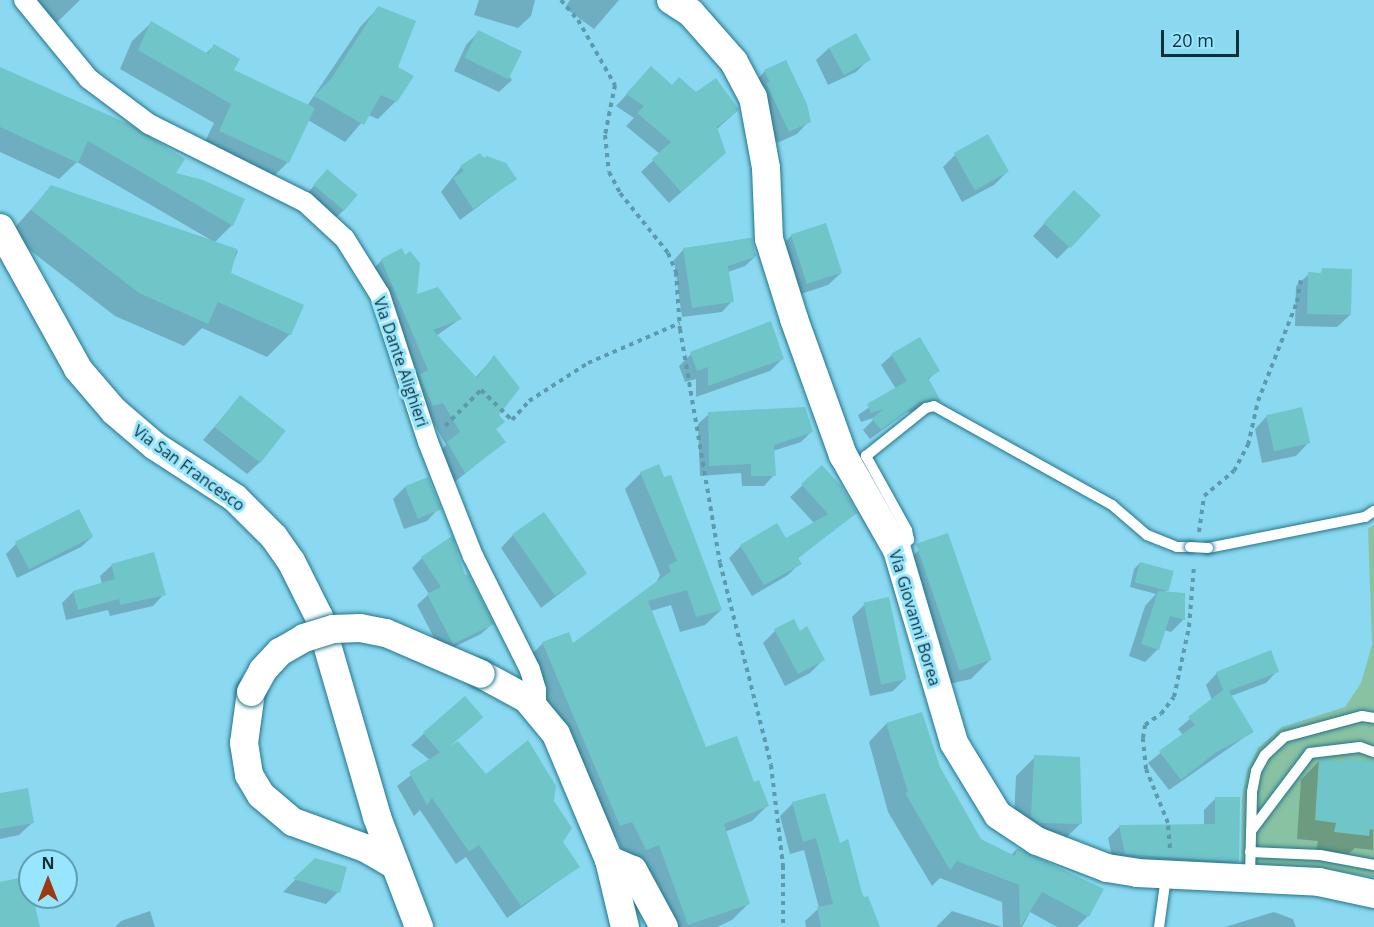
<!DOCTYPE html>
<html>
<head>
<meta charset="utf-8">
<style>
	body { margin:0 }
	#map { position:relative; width:1374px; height:927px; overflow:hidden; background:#8bd9f1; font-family:"Open Sans",sans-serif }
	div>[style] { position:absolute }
	.green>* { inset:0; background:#89c2a2 }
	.shadow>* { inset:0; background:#0003 }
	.building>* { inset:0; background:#6fc5c8; transform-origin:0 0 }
	.path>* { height:4px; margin-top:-2px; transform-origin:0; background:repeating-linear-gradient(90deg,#5c9aac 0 4.5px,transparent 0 9px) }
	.roads { filter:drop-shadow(0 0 2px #23768c) drop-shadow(0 0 2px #23768c) }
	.lane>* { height:10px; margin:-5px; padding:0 5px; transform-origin:5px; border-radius:5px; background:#fff }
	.street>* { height:20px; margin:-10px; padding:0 10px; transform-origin:10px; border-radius:10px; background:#fff }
	.secondary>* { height:28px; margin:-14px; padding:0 14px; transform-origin:14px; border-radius:14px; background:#fff }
	.bridges { filter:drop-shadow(0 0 2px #23768c) drop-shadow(0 0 2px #23768c) }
	.lane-bridge>* { height:10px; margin:-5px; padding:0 5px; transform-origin:5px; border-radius:5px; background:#fff }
	.secondary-bridge>* { height:28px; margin:-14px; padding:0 14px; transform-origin:14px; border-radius:14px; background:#fff }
	span { translate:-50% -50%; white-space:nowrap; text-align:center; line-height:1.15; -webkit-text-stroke:6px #98e6fe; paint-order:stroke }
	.street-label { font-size:16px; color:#0d2f38 }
	.north { position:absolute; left:18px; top:849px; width:60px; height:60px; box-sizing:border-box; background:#98e6fe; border:2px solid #609daf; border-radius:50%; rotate:0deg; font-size:16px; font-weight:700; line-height:24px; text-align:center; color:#0d2f38 }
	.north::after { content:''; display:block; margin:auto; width:21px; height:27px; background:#9d370f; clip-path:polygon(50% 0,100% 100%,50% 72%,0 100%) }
	.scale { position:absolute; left:1161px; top:30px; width:78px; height:27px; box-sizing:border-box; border:3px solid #0d2f38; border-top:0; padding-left:8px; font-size:18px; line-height:21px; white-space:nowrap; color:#0d2f38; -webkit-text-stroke:4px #98e6fe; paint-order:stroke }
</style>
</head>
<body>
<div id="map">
	<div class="green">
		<i style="clip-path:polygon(1374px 525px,1374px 877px,1319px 868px,1241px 863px,1242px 797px,1247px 771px,1258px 748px,1282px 727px,1345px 707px,1361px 683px,1372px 645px,1368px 529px)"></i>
	</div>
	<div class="shadow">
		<i style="clip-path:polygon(15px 0,80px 0,46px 33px)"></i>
		<i style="clip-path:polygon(479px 0,535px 0,531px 16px,518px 28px,474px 15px)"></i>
		<i style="clip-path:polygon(570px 0,619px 0,594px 29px,565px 8px)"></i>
		<i style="clip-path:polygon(378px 8px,396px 67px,396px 101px,378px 119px,368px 115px,345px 142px,308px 120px,288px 162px,269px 181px,201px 150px,214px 123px,120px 69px,132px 41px,151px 23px,205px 54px,214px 46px,232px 71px,307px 106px,361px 26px)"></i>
		<i style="clip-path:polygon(478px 32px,512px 80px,499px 92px,454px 71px,466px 45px)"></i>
		<i style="clip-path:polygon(829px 48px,869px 59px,856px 72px,828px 85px,816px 60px)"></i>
		<i style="clip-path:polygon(765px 71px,809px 121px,797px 134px,777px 143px,754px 97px,753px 84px)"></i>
		<i style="clip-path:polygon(0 75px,174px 174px,232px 225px,214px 243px,238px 251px,229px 273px,290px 334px,267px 357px,202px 328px,184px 346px,115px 316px,9px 234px,51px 187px,211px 240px,77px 162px,59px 179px,0 152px)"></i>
		<i style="clip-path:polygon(640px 80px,696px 94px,737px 111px,717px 129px,712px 165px,669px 203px,641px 172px,660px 154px,626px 126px,634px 118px,616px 106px)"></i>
		<i style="clip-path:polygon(480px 155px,515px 179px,460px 220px,441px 192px,461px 167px)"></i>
		<i style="clip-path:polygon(955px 155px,1007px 172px,994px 185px,962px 202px,943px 167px)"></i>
		<i style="clip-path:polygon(327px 171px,344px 210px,331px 222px,303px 198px)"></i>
		<i style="clip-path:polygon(1062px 204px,1069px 247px,1057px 259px,1033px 236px)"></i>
		<i style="clip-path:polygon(825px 225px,841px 273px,828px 285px,795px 296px,779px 248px,791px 236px)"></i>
		<i style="clip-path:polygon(750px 238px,756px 256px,745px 266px,728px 272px,732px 301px,722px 312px,682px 317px,674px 260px,684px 249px)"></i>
		<i style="clip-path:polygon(382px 260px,416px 296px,460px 319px,436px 336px,475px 378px,494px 357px,497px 415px,494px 430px,504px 442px,451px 485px,434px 457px,446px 445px,429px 415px,368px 274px)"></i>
		<i style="clip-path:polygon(1351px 270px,1350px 315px,1337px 327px,1295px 326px,1296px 286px,1309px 274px)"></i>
		<i style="clip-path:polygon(691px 354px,783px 358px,770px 371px,696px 397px,696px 379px,685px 382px,679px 366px)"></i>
		<i style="clip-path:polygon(892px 355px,938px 370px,927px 381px,939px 401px,929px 411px,907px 412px,870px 439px,863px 430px,876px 417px,861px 422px,858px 415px,896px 389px,881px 365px)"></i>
		<i style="clip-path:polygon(240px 397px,260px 462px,247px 474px,203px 440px)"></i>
		<i style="clip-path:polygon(709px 414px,812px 431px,801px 442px,773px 451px,774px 475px,764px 486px,742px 486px,741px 473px,700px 476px,698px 424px)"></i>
		<i style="clip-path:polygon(1267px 416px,1308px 443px,1296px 456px,1262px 463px,1255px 429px)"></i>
		<i style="clip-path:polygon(822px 467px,855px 513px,797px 559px,800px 563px,788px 575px,752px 596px,729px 558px,741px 546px,786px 540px,814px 523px,790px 497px)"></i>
		<i style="clip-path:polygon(641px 473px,721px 610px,705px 625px,680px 632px,671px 605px,651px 611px,705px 749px,753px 784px,768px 805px,752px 821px,725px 832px,748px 904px,732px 920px,717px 927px,668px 927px,643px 860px,630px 865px,616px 837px,604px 841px,527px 659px,543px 643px,572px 645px,655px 585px,660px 575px,625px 489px)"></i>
		<i style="clip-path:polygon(405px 487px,439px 508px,427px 521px,404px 529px,393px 499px)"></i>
		<i style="clip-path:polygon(513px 535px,585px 574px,541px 608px,501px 548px)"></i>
		<i style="clip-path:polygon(92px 537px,81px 547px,17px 578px,6px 554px,16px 544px)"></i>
		<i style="clip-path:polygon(919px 550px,990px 660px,971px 679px,940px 686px,900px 569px)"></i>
		<i style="clip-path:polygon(422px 558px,464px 577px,492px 624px,481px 634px,442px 653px,417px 605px,429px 594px,412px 568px)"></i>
		<i style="clip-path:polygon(1140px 563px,1167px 590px,1164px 593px,1184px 595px,1183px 620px,1171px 632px,1164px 630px,1158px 649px,1145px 662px,1129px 656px,1145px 606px,1156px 594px,1130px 587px,1134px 569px)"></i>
		<i style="clip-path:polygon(112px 565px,164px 594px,153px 606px,110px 616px,108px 610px,66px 620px,62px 603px,73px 592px,102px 584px,100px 576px)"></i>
		<i style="clip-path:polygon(865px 604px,906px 678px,893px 691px,870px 696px,852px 617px)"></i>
		<i style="clip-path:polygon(775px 631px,799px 633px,823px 660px,810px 673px,785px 686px,763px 643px)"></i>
		<i style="clip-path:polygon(1277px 671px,1266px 683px,1231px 696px,1252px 732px,1169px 790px,1148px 763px,1183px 735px,1178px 729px,1212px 700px,1206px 685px,1217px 673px)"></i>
		<i style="clip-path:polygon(465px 698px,481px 717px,449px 746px,486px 776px,553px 802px,561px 842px,578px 867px,507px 918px,466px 857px,456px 864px,420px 810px,414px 816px,397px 786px,430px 760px,411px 745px)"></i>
		<i style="clip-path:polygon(921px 713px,939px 768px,980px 840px,1011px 855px,1017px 849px,1088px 916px,1077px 927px,1057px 927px,1030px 912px,1022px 927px,1003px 927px,1002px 902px,940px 878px,932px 886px,888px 812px,869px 742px,886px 724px)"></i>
		<i style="clip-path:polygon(1035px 757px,1081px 823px,1062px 842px,1013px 836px,1016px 776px)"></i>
		<i style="clip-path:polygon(1319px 761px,1374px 763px,1373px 850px,1355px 848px,1348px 854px,1316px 850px,1318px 841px,1297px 839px,1301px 780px)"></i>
		<i style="clip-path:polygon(0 794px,32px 823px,19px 835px,0 839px)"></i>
		<i style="clip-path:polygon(824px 795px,839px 846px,878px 927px,806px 927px,805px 921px,819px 908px,804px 850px,790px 854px,780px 816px,792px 804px)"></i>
		<i style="clip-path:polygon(1216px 798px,1238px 861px,1226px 872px,1114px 865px,1108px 838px,1120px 826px,1204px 825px,1204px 810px)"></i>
		<i style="clip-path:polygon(315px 860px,338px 892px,326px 904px,283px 892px)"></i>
		<i style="clip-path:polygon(150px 911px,155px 927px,115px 927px,121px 921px)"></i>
		<i style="clip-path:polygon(952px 911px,1002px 927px,936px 927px)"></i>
		<i style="clip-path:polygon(1274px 912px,1293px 919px,1296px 927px,1225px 927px)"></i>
	</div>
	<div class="building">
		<i style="clip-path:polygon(378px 6px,416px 21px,398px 67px,414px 76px,397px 102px,381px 95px,364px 125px,314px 96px,331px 79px)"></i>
		<i style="clip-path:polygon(151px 21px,208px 54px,214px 44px,240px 59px,234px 70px,315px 108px,289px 163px,219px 131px,231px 104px,138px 50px)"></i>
		<i style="left:478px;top:30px;width:49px;height:31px;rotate:26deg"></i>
		<i style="left:856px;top:33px;width:31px;height:31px;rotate:61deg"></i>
		<i style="clip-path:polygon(786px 60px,807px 104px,811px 122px,789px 132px,766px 83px,770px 82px,764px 70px)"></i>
		<i style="clip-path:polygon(651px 66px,672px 85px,679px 77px,696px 92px,716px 78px,739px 110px,717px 127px,726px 153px,681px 192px,652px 159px,671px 142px,637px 113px,644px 106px,626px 94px)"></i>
		<i style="clip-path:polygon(0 67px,131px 125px,185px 159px,176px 173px,203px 180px,245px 199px,233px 226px,88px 141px,78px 163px,0 127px)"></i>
		<i style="left:988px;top:134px;width:43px;height:39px;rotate:61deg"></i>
		<i style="clip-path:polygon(480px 153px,484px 158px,487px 156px,506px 163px,517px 179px,473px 209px,453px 178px,464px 171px,460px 166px)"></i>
		<i style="left:327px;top:169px;width:40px;height:21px;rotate:40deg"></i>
		<i style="clip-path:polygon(51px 185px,237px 249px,231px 273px,304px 305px,291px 335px,218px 302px,208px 324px,139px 293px,31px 210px)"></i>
		<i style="left:1074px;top:190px;width:37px;height:45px;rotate:43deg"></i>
		<i style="left:826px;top:223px;width:52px;height:37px;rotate:72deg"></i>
		<i style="clip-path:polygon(752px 238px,755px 257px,728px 266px,734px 302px,692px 308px,683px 248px)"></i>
		<i style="clip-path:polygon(402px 248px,405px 255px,410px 251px,420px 263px,417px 294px,438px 287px,462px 319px,433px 330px,477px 378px,494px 355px,520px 388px,499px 415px,505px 422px,496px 429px,506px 442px,465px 473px,447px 442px,460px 432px,443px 403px,433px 406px,419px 375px,428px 370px,381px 259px)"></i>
		<i style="clip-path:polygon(1322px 268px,1352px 269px,1351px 315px,1307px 314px,1308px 272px,1321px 273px)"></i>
		<i style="clip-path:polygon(771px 321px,784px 359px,708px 386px,708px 367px,697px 371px,690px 352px)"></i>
		<i style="clip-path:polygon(920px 337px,940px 371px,928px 378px,941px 401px,919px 402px,881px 430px,872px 419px,883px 409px,871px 413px,867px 404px,907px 381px,891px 354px)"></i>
		<i style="left:240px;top:395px;width:58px;height:41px;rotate:38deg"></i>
		<i style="clip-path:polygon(805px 407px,813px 432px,774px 445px,776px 476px,751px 476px,751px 464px,709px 466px,708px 412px)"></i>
		<i style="left:1302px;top:407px;width:37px;height:37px;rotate:77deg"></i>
		<i style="clip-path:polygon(659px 464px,664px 477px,671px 475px,722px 610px,696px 617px,687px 590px,648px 601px,706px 747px,737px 736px,754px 782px,759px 780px,769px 806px,724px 824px,750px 904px,688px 925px,659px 845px,646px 850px,632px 822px,620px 826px,542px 642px,569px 632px,573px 643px,671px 571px,668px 565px,677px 561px,640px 472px)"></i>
		<i style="clip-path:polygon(822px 465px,841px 486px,857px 513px,798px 558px,802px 564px,764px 585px,740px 545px,777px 523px,786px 538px,828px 514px,801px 484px)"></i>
		<i style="left:428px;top:477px;width:35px;height:25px;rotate:68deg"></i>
		<i style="left:79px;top:509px;width:31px;height:72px;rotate:63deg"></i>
		<i style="left:544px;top:512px;width:75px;height:39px;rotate:55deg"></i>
		<i style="left:948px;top:533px;width:134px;height:34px;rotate:71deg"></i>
		<i style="clip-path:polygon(452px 536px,465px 575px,468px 574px,494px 624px,453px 644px,427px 594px,441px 587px,421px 557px)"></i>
		<i style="clip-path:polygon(154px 552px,166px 595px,120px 605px,119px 599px,78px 610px,73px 591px,115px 579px,111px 564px)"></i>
		<i style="left:1140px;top:562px;width:35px;height:21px;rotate:15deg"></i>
		<i style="clip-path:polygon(1158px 591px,1185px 593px,1185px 620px,1170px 616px,1159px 650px,1141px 644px)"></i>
		<i style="left:889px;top:597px;width:84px;height:26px;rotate:78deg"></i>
		<i style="clip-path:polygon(794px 619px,800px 631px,807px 626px,825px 660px,798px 674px,774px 629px)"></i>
		<i style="clip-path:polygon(1271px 650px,1279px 672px,1229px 691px,1254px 732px,1215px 753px,1181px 780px,1159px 751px,1195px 725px,1188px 717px,1223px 690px,1216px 672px)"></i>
		<i style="left:465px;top:696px;width:28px;height:56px;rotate:49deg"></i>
		<i style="clip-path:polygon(922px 712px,940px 767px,981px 839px,1015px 856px,1017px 848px,1104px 889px,1089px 917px,1042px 892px,1020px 927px,1019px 885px,957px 861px,950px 870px,905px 793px,908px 792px,886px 723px)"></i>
		<i style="clip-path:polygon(528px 740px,556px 786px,554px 801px,572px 828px,563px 842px,580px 867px,521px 906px,479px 845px,469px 852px,432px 798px,427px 805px,409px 772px,458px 741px,486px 774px)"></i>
		<i style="clip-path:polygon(1034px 755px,1080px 757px,1082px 824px,1039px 823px,1031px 817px)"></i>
		<i style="clip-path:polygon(1345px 758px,1374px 761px,1374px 830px,1370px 829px,1369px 836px,1334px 832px,1336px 823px,1315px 820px,1319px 759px,1345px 761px)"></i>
		<i style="clip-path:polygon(28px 788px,34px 823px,0 829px,0 793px)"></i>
		<i style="clip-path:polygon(825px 793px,840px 843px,848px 839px,863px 897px,868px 896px,880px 927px,821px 927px,817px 907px,833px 904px,816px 838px,803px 842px,792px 802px)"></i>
		<i style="clip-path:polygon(1215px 797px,1240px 797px,1239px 862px,1125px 854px,1119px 825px,1215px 824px)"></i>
		<i style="clip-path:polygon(315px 858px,347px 867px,340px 893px,293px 879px)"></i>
		<i style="clip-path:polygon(28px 876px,40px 927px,0 927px,0 882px)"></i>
	</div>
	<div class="path">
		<i style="left:561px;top:0;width:26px;rotate:50deg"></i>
		<i style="left:578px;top:20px;width:75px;rotate:60.4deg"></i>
		<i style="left:615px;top:85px;width:51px;rotate:101.3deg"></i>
		<i style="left:605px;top:135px;width:37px;rotate:84deg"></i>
		<i style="left:609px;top:172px;width:24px;rotate:62deg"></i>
		<i style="left:620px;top:193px;width:77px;rotate:51.3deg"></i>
		<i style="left:668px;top:253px;width:21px;rotate:67deg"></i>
		<i style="left:676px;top:272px;width:57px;rotate:86deg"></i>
		<i style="left:680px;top:329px;width:237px;rotate:80.3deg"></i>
		<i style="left:720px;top:563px;width:208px;rotate:75.8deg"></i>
		<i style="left:771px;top:765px;width:101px;rotate:83.2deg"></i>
		<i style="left:783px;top:865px;width:62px;rotate:90deg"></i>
		<i style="left:445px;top:426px;width:51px;rotate:-45deg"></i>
		<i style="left:481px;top:390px;width:43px;rotate:44.1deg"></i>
		<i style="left:512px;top:420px;width:25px;rotate:-48deg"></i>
		<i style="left:529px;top:401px;width:70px;rotate:-32.8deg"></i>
		<i style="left:588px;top:363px;width:100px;rotate:-23.5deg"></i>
		<i style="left:1199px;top:532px;width:36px;rotate:-82deg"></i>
		<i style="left:1204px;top:496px;width:39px;rotate:-40deg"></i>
		<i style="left:1234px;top:471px;width:30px;rotate:-62deg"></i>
		<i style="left:1248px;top:445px;width:45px;rotate:-77.2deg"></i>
		<i style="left:1258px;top:401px;width:106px;rotate:-68.5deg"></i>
		<i style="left:1297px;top:302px;width:22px;rotate:-80deg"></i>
		<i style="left:1170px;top:848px;width:25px;rotate:-95deg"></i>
		<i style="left:1168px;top:823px;width:58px;rotate:-112.2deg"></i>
		<i style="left:1146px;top:769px;width:31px;rotate:-96deg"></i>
		<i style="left:1143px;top:738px;width:13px;rotate:-81deg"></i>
		<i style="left:1145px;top:725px;width:19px;rotate:-35deg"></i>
		<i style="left:1161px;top:714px;width:21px;rotate:-53deg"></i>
		<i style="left:1174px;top:697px;width:72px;rotate:-77.9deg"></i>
		<i style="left:1189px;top:627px;width:61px;rotate:-85.3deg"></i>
	</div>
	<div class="roads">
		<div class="lane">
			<i style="left:1208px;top:548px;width:160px;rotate:-11.2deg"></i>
			<i style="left:1365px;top:517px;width:11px;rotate:-34deg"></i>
			<i style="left:897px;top:550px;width:16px;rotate:-40deg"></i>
			<i style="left:909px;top:540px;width:10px;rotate:-101deg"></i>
			<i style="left:907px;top:530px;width:85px;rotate:-119deg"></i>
			<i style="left:866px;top:456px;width:77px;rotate:-38.7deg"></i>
			<i style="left:926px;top:408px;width:8px;rotate:-14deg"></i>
			<i style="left:934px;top:406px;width:204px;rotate:29.1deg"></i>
			<i style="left:1112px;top:505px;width:46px;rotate:40.6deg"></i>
			<i style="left:1147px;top:535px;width:32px;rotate:22deg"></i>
			<i style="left:1177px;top:547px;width:13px"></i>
			<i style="left:1251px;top:831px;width:98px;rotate:-52.9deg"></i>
			<i style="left:1310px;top:753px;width:50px;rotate:-6.8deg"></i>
			<i style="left:1360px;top:747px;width:15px;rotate:20deg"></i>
			<i style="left:1250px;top:852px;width:70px;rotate:2.5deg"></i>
			<i style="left:1320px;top:855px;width:55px;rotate:10.5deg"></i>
			<i style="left:1250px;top:876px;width:84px;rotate:-88.6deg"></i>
			<i style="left:1252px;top:792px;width:21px;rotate:-79deg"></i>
			<i style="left:1256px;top:771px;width:18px;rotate:-61deg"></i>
			<i style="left:1265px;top:755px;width:26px;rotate:-43deg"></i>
			<i style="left:1284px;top:737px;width:81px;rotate:-15.1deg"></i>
			<i style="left:1362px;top:716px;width:12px;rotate:9deg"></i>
			<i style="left:1159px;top:927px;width:50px;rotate:-82deg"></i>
		</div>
		<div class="street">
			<i style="left:24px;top:0;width:102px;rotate:50.6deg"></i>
			<i style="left:89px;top:79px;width:75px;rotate:36.9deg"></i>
			<i style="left:149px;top:124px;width:174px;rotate:26.6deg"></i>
			<i style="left:305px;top:202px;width:54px;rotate:42.8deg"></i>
			<i style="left:345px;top:239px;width:66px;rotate:58deg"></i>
			<i style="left:380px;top:295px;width:155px;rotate:71.9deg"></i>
			<i style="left:428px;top:442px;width:123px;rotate:68.5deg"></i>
			<i style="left:473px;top:556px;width:127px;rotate:63.4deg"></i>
			<i style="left:530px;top:670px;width:21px;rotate:73deg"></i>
			<i style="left:536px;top:690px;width:17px;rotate:90deg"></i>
		</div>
		<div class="secondary">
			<i style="left:671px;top:0;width:24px;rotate:33deg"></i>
			<i style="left:691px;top:13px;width:65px;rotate:48.7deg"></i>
			<i style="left:734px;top:62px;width:40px;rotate:62deg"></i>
			<i style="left:753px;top:97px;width:72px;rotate:79.6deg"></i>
			<i style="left:766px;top:168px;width:71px;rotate:87.6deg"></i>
			<i style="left:769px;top:239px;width:84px;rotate:72.6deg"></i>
			<i style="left:794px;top:319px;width:145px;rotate:70.2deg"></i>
			<i style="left:843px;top:455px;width:109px;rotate:60.4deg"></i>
			<i style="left:897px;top:550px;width:201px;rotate:73.5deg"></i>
			<i style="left:954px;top:743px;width:84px;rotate:58.6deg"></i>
			<i style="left:998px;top:815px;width:47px;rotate:33.7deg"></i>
			<i style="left:1037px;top:841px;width:75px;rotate:21.1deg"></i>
			<i style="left:1107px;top:868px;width:30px;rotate:9deg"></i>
			<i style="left:1137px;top:873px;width:182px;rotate:2.8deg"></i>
			<i style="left:1319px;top:882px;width:56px;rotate:12.3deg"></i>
			<i style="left:0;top:228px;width:161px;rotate:61deg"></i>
			<i style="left:78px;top:369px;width:55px;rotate:49.4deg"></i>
			<i style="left:114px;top:411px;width:54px;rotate:40.5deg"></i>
			<i style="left:155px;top:446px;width:95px;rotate:33deg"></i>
			<i style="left:235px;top:498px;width:55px;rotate:45deg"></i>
			<i style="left:274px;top:537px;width:29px;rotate:55deg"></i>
			<i style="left:291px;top:561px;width:63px;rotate:63.4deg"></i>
			<i style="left:319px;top:617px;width:208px;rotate:73.8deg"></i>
			<i style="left:377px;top:817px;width:118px;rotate:69.1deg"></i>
			<i style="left:481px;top:674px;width:52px;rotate:28.5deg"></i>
			<i style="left:527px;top:699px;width:45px;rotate:50.4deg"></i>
			<i style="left:556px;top:734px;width:137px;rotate:67.2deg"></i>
			<i style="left:609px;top:860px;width:69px;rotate:76.6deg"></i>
			<i style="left:251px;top:692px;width:51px;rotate:97.8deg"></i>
			<i style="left:244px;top:743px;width:32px;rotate:81deg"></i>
			<i style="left:249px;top:775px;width:23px;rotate:59deg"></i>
			<i style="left:261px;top:795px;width:42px;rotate:40.2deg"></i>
			<i style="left:293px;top:822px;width:77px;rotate:19.9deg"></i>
			<i style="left:365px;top:848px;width:34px;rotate:30deg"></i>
			<i style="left:609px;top:860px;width:26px;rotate:23deg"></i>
			<i style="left:633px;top:870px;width:65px;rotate:61.5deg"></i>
		</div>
	</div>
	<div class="bridges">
		<div class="lane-bridge">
			<i style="left:1190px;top:547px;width:18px;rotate:3deg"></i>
		</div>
		<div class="secondary-bridge">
			<i style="left:251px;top:692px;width:25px;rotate:-61deg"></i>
			<i style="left:263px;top:670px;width:25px;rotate:-47deg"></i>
			<i style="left:280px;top:652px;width:28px;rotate:-30deg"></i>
			<i style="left:304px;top:638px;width:30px;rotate:-17deg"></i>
			<i style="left:333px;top:629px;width:27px;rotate:-2deg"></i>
			<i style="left:360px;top:628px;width:26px;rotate:11deg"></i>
			<i style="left:386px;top:633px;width:103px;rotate:23.3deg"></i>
		</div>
	</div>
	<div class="street-label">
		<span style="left:401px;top:362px;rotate:71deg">Via Dante Alighieri</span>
		<span style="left:189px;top:468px;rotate:36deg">Via San Francesco</span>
		<span style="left:915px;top:618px;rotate:73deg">Via Giovanni Borea</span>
	</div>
	<div class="north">N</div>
	<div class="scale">20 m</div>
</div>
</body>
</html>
